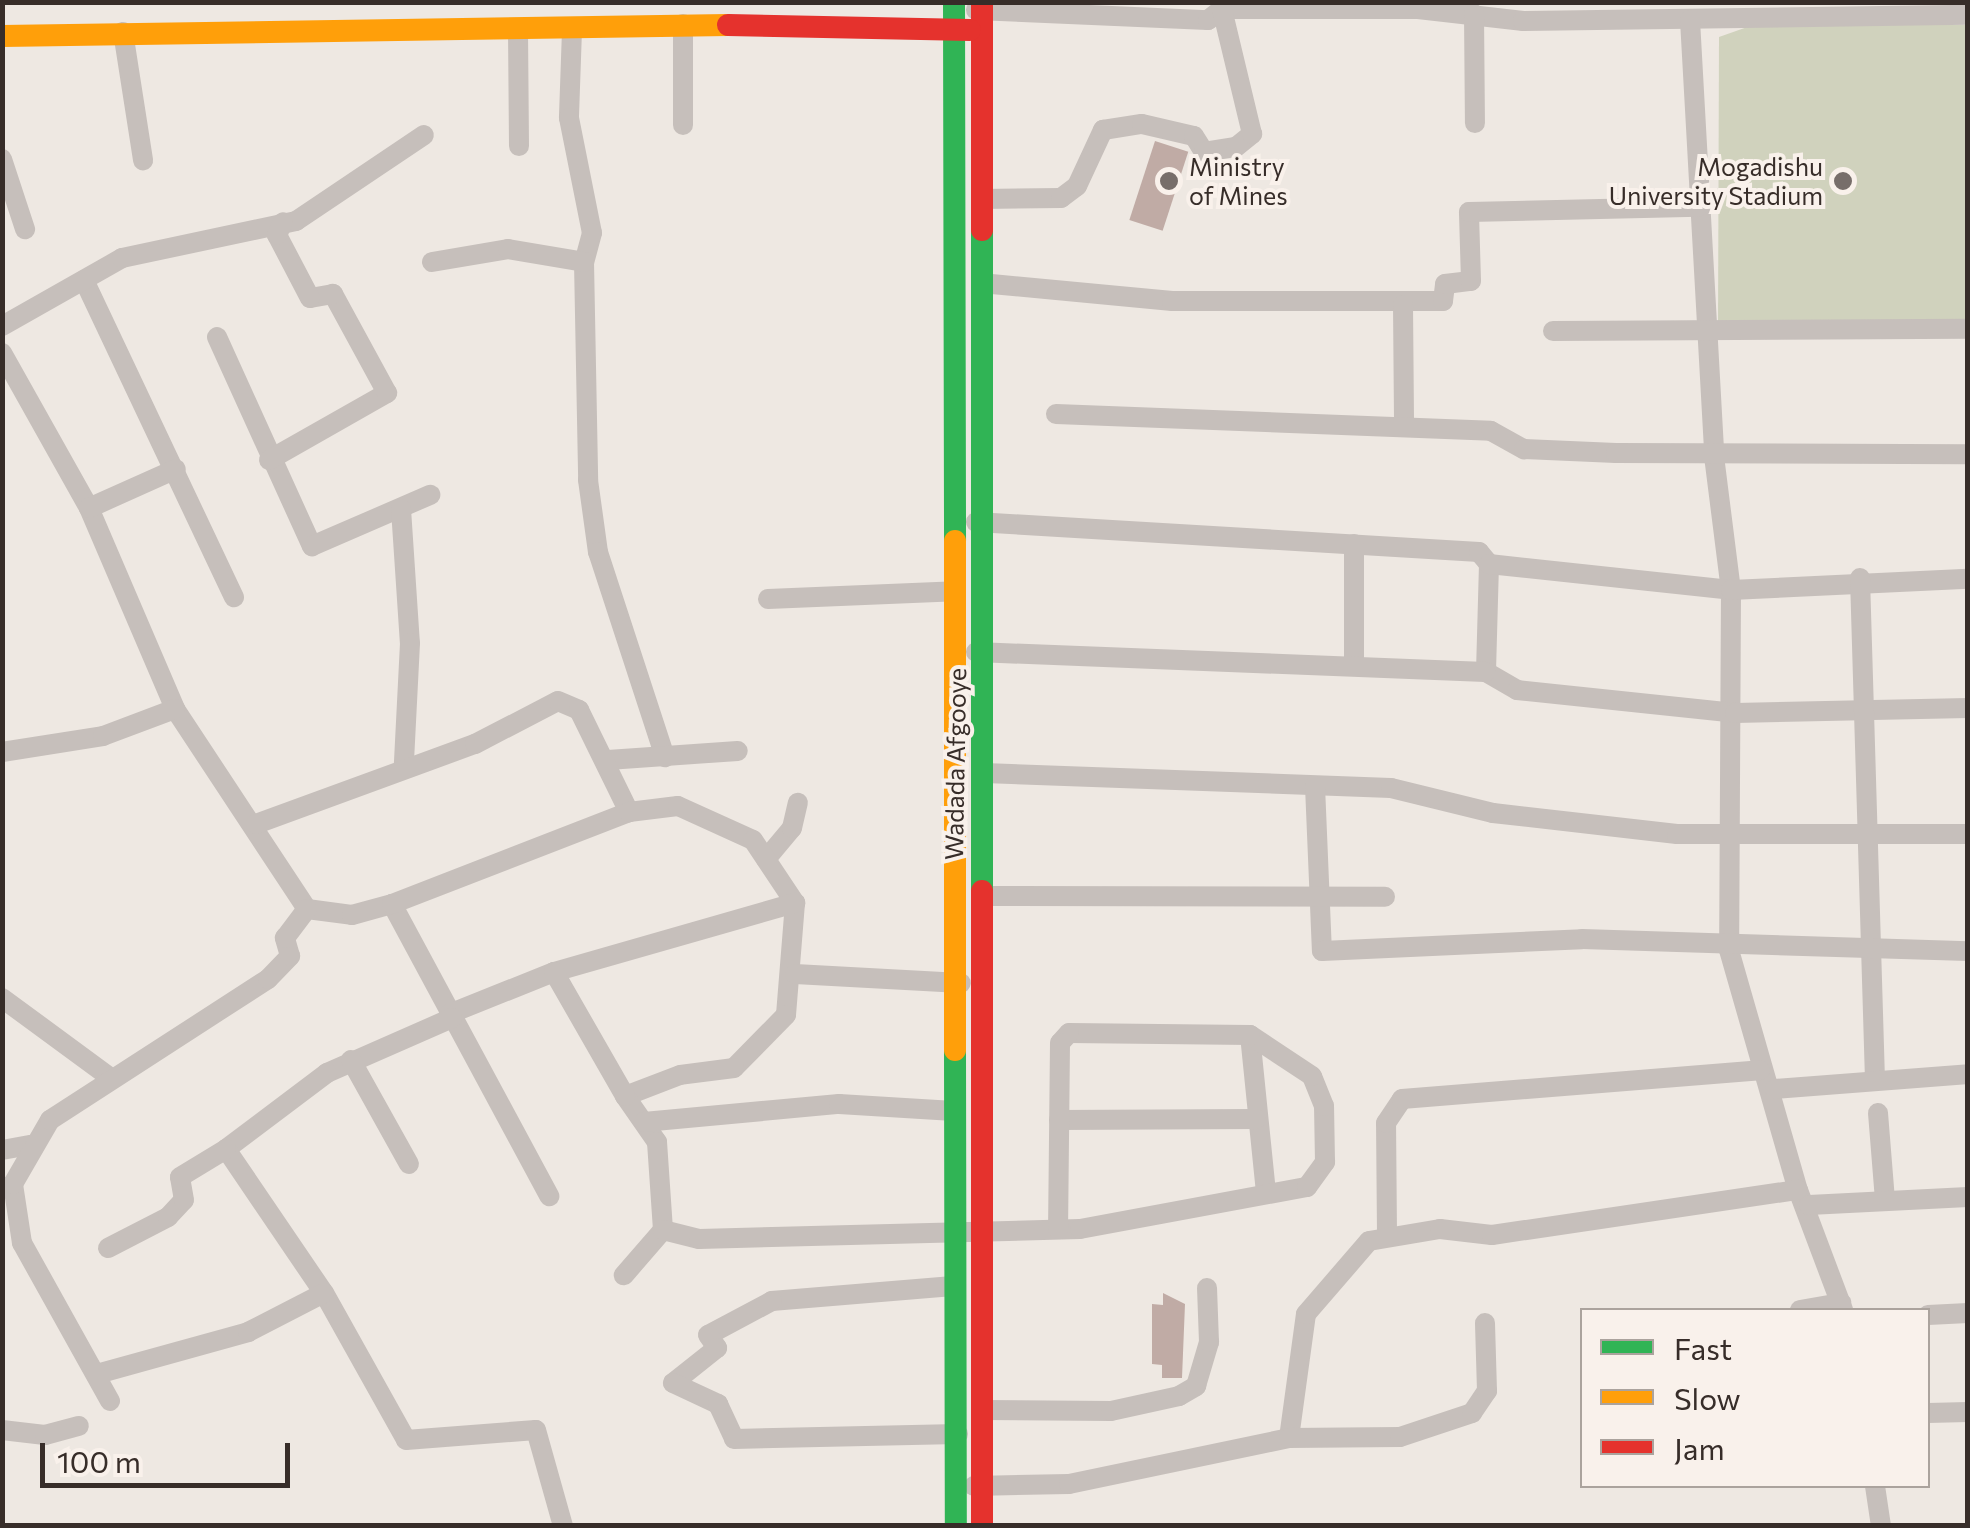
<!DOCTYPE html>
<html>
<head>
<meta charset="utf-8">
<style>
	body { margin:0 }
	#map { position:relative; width:1970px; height:1528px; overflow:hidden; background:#eee8e2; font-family:Commissioner,sans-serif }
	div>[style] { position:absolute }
	.green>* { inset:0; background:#d0d2bd }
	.building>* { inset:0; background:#c0aba5; transform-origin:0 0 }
	.street>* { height:20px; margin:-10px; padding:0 10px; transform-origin:10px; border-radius:10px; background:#c6bfbb }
	.fast>* { height:22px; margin:-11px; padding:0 11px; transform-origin:11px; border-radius:11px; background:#30b455 }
	.slow>* { height:22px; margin:-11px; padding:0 11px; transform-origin:11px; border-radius:11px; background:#ff9f0a }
	.jam>* { height:22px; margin:-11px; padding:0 11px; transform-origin:11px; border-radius:11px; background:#e5322d }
	.dots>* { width:28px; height:28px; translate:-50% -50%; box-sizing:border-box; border:5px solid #f9f1eb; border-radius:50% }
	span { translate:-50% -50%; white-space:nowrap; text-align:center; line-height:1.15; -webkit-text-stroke:8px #f9f1eb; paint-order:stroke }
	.poi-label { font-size:25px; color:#372d29 }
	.left { translate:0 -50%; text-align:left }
	.right { translate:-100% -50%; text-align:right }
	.street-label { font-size:25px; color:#372d29 }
	.frame { position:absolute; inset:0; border:5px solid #372d29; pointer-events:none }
	.legend { position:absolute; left:1580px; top:1308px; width:350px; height:180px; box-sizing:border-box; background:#f9f1eb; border:2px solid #aba39d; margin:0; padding:12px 18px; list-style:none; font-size:30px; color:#372d29 }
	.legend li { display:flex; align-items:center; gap:20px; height:50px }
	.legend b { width:50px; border:2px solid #aba39d }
	.scale { position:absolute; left:40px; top:1443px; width:250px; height:45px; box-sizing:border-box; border:5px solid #372d29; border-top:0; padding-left:12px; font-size:30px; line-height:35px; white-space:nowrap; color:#372d29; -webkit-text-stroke:8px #f9f1eb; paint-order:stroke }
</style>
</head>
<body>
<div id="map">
	<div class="green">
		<i style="clip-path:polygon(1753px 25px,1967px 25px,1967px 324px,1718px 331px,1719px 37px)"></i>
	</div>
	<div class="building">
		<i style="left:1155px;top:141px;width:35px;height:83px;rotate:18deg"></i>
		<i style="clip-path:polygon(1163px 1293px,1185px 1304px,1182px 1378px,1162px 1378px,1162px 1365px,1152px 1364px,1152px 1304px,1163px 1305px)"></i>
	</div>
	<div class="street">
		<i style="left:976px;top:10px;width:232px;rotate:2.5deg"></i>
		<i style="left:1208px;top:20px;width:18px;rotate:-38deg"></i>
		<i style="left:1222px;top:9px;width:196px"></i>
		<i style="left:1418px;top:9px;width:106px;rotate:6.5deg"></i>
		<i style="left:1523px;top:21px;width:445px;rotate:-0.8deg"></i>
		<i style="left:1474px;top:14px;width:109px;rotate:89.5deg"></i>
		<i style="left:1690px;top:20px;width:437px;rotate:86.8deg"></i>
		<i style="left:1714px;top:456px;width:135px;rotate:82.8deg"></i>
		<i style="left:1731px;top:590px;width:360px;rotate:90.3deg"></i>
		<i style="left:1729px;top:950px;width:250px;rotate:74deg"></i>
		<i style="left:1798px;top:1190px;width:128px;rotate:69.4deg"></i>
		<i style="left:572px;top:30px;width:88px;rotate:92deg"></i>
		<i style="left:569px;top:118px;width:117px;rotate:78.7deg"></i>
		<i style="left:592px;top:233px;width:30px;rotate:105deg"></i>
		<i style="left:584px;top:262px;width:218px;rotate:88.9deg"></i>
		<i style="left:588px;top:480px;width:73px;rotate:82.1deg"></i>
		<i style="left:598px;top:552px;width:216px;rotate:71.9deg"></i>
		<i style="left:518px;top:31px;width:115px;rotate:89.5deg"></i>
		<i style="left:123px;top:32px;width:130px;rotate:81.1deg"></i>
		<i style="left:683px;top:125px;width:101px;rotate:-90deg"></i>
		<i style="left:2px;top:159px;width:74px;rotate:71.8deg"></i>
		<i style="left:981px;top:199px;width:80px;rotate:-0.7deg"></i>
		<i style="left:1061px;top:198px;width:20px;rotate:-37deg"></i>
		<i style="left:1077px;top:186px;width:62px;rotate:-65.1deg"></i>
		<i style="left:1103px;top:130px;width:39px;rotate:-9deg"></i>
		<i style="left:1142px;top:124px;width:53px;rotate:13deg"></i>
		<i style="left:1194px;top:136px;width:19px;rotate:58deg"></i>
		<i style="left:1204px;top:152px;width:32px;rotate:-9deg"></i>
		<i style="left:1236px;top:147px;width:21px;rotate:-39deg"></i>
		<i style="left:1252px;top:134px;width:129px;rotate:-103.5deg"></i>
		<i style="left:432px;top:262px;width:77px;rotate:-9.7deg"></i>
		<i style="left:508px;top:249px;width:77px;rotate:9.7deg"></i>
		<i style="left:84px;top:280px;width:351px;rotate:64.7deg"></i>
		<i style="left:981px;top:283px;width:192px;rotate:5.4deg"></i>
		<i style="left:1172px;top:301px;width:271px"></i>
		<i style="left:1443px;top:301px;width:17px;rotate:-83deg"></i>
		<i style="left:1445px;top:284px;width:26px;rotate:-7deg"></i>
		<i style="left:1471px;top:281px;width:69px;rotate:-91.7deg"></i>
		<i style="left:1469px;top:212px;width:229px;rotate:-1.3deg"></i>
		<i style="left:1403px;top:305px;width:122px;rotate:89.5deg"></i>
		<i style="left:2px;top:326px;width:138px;rotate:-29.5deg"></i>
		<i style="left:122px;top:258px;width:178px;rotate:-12deg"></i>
		<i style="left:296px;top:221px;width:154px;rotate:-33.9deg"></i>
		<i style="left:1553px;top:331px;width:415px;rotate:-0.3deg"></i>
		<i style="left:217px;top:337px;width:230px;rotate:65.6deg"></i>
		<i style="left:312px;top:546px;width:129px;rotate:-23.4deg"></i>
		<i style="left:2px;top:353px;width:178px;rotate:60.7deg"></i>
		<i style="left:89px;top:508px;width:219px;rotate:66.8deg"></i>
		<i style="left:175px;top:709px;width:240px;rotate:56.6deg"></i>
		<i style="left:1056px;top:414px;width:435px;rotate:2.2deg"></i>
		<i style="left:1491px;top:431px;width:38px;rotate:29deg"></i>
		<i style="left:1524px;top:449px;width:92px;rotate:2.5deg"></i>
		<i style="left:1616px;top:453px;width:352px;rotate:0.2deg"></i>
		<i style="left:269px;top:460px;width:136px;rotate:-29.6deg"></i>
		<i style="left:387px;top:393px;width:113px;rotate:-118.6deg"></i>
		<i style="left:333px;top:294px;width:23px;rotate:170deg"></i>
		<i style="left:310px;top:298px;width:71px;rotate:-117.6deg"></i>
		<i style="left:277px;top:235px;width:14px;rotate:-65deg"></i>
		<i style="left:89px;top:508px;width:95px;rotate:-24.1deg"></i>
		<i style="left:401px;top:509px;width:134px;rotate:86.2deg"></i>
		<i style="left:410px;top:643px;width:120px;rotate:92.9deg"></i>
		<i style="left:976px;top:522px;width:504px;rotate:3.41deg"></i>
		<i style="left:1479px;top:552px;width:16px;rotate:50deg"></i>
		<i style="left:1489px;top:564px;width:108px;rotate:91.6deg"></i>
		<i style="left:1486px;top:672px;width:36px;rotate:30deg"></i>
		<i style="left:1517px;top:690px;width:219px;rotate:6deg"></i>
		<i style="left:1735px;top:713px;width:233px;rotate:-1.2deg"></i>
		<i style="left:1354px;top:544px;width:119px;rotate:90deg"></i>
		<i style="left:1489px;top:564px;width:243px;rotate:6.1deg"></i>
		<i style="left:1731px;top:590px;width:237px;rotate:-2.7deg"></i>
		<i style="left:1860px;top:578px;width:501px;rotate:88.29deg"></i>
		<i style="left:768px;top:599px;width:187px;rotate:-2.4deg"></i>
		<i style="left:976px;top:652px;width:510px;rotate:2.25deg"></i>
		<i style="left:2px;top:752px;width:102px;rotate:-9deg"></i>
		<i style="left:103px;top:736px;width:77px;rotate:-20.6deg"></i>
		<i style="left:608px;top:760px;width:130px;rotate:-4deg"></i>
		<i style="left:984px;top:773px;width:407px;rotate:2.1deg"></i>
		<i style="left:1391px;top:788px;width:105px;rotate:13.8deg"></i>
		<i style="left:1493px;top:813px;width:185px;rotate:6.5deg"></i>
		<i style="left:1677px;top:834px;width:291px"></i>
		<i style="left:1315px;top:786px;width:165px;rotate:87.6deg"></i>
		<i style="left:1322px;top:951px;width:260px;rotate:-2.6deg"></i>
		<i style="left:1582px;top:939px;width:386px;rotate:1.8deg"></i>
		<i style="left:256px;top:824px;width:233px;rotate:-20.1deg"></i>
		<i style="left:475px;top:744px;width:93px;rotate:-27.4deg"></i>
		<i style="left:558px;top:701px;width:23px;rotate:23deg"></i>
		<i style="left:579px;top:710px;width:114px;rotate:63.9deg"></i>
		<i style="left:766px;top:859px;width:40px;rotate:-50deg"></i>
		<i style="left:792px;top:828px;width:26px;rotate:-77deg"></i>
		<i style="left:981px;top:896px;width:404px;rotate:0.1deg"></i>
		<i style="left:392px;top:904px;width:332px;rotate:61.7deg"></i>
		<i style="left:307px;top:909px;width:45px;rotate:7.6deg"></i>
		<i style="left:352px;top:915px;width:41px;rotate:-15.4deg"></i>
		<i style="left:392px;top:904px;width:254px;rotate:-21.2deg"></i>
		<i style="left:629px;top:812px;width:49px;rotate:-7deg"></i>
		<i style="left:678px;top:806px;width:82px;rotate:24.4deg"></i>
		<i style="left:753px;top:840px;width:76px;rotate:56.3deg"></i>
		<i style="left:795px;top:903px;width:112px;rotate:94.6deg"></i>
		<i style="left:786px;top:1015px;width:74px;rotate:134.5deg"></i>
		<i style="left:734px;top:1068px;width:54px;rotate:172.6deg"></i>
		<i style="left:680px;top:1075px;width:59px;rotate:159.1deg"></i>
		<i style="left:625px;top:1096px;width:56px;rotate:55.2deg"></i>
		<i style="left:657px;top:1142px;width:88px;rotate:86.1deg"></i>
		<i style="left:663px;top:1230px;width:60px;rotate:130.9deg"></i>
		<i style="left:554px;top:972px;width:251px;rotate:-16deg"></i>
		<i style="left:795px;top:974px;width:166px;rotate:3.1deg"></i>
		<i style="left:2px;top:998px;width:130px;rotate:36.3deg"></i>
		<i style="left:449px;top:1014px;width:113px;rotate:-21.8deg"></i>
		<i style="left:554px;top:972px;width:143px;rotate:60.2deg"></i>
		<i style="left:452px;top:1018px;width:137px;rotate:156.3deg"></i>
		<i style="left:327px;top:1073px;width:126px;rotate:143deg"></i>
		<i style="left:226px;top:1149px;width:174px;rotate:55.8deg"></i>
		<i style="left:324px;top:1293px;width:168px;rotate:60.8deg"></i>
		<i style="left:406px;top:1440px;width:130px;rotate:-4.4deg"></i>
		<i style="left:536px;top:1430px;width:100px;rotate:74.3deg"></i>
		<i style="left:1250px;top:1035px;width:159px;rotate:84.2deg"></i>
		<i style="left:351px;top:1060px;width:119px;rotate:60.9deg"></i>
		<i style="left:1775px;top:1089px;width:194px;rotate:-4.4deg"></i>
		<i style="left:1878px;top:1113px;width:87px;rotate:85.4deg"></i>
		<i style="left:1059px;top:1120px;width:197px;rotate:-0.3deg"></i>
		<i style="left:644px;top:1122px;width:196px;rotate:-5.3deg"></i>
		<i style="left:839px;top:1104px;width:115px;rotate:3.5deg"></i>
		<i style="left:2px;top:1150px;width:29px;rotate:-10deg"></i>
		<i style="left:1809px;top:1205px;width:159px;rotate:-2.9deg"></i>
		<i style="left:663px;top:1230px;width:37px;rotate:14deg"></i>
		<i style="left:699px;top:1239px;width:381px;rotate:-1.5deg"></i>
		<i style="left:1080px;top:1229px;width:231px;rotate:-10.5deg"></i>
		<i style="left:1307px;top:1187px;width:31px;rotate:-54deg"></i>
		<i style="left:1325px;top:1162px;width:56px;rotate:-91deg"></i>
		<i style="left:1324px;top:1106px;width:32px;rotate:-112deg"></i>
		<i style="left:1312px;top:1076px;width:74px;rotate:-146.5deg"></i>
		<i style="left:1250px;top:1035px;width:181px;rotate:-179.4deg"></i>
		<i style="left:1069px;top:1033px;width:13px;rotate:132deg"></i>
		<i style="left:1060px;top:1043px;width:186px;rotate:90.6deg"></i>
		<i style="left:1387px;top:1234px;width:111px;rotate:-90.5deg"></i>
		<i style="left:1386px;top:1123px;width:29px;rotate:-56deg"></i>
		<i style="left:1402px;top:1099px;width:359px;rotate:-4.6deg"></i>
		<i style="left:108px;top:1248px;width:68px;rotate:-27.3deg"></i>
		<i style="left:168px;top:1217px;width:23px;rotate:-47deg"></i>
		<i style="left:184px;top:1200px;width:23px;rotate:-100deg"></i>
		<i style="left:180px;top:1177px;width:54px;rotate:-31.3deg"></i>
		<i style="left:953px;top:1286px;width:182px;rotate:175.3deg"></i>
		<i style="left:772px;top:1301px;width:72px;rotate:152deg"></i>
		<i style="left:708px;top:1335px;width:16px;rotate:55deg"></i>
		<i style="left:717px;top:1348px;width:56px;rotate:141.5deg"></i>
		<i style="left:673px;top:1383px;width:50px;rotate:25deg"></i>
		<i style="left:718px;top:1404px;width:38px;rotate:65deg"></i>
		<i style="left:734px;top:1439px;width:224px;rotate:-1.3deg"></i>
		<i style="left:1800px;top:1310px;width:42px;rotate:-9.7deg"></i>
		<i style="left:1928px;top:1315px;width:40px;rotate:-2.9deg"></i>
		<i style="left:97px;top:1374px;width:157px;rotate:-15.5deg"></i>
		<i style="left:248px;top:1332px;width:85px;rotate:-27.2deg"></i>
		<i style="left:110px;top:1401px;width:181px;rotate:-119.1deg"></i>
		<i style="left:22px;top:1243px;width:60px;rotate:-98.7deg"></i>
		<i style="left:13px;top:1184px;width:74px;rotate:-60deg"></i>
		<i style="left:50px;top:1120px;width:260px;rotate:-32.9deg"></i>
		<i style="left:268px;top:979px;width:32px;rotate:-46deg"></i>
		<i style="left:290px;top:956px;width:19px;rotate:-106deg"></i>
		<i style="left:285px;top:938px;width:36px;rotate:-53deg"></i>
		<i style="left:983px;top:1410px;width:128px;rotate:0.4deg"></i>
		<i style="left:1111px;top:1411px;width:70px;rotate:-12.4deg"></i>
		<i style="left:1179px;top:1396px;width:20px;rotate:-30deg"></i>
		<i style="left:1196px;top:1386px;width:46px;rotate:-73.5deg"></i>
		<i style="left:1209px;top:1342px;width:54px;rotate:-92.1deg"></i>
		<i style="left:1928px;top:1413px;width:40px;rotate:-1.4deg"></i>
		<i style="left:2px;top:1430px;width:43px;rotate:6.6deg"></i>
		<i style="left:45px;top:1435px;width:35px;rotate:-15deg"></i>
		<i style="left:1289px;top:1438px;width:125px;rotate:-82.2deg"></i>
		<i style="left:1306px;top:1314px;width:96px;rotate:-49.2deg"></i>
		<i style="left:1369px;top:1241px;width:72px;rotate:-9.6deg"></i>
		<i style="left:1440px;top:1229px;width:52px;rotate:6.6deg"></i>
		<i style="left:1492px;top:1235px;width:309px;rotate:-8.4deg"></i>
		<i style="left:974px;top:1486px;width:95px;rotate:-1.2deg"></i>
		<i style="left:1069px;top:1484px;width:225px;rotate:-11.8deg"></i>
		<i style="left:1289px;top:1438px;width:111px;rotate:-0.5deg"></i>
		<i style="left:1400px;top:1437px;width:76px;rotate:-18.4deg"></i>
		<i style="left:1472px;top:1413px;width:27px;rotate:-56deg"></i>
		<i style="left:1487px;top:1391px;width:68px;rotate:-91.7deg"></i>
		<i style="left:1875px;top:1486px;width:40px;rotate:81.5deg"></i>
	</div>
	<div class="fast">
		<i style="left:954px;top:2px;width:539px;rotate:89.89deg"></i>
		<i style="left:982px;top:230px;width:661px;rotate:90deg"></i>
		<i style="left:955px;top:1050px;width:476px;rotate:89.9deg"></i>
	</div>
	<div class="slow">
		<i style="left:2px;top:36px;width:726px;rotate:-0.87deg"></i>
		<i style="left:955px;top:541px;width:509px;rotate:90deg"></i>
	</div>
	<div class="jam">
		<i style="left:982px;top:2px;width:228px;rotate:90deg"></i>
		<i style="left:728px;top:25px;width:242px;rotate:1.2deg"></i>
		<i style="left:982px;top:891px;width:635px;rotate:90deg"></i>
	</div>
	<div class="dots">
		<i style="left:1169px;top:181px;background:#776e6a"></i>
		<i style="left:1843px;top:181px;background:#776e6a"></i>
	</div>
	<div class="poi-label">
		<span class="left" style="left:1189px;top:181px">Ministry<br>of Mines</span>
		<span class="right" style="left:1823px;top:181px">Mogadishu<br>University Stadium</span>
	</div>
	<div class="street-label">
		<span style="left:955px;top:764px;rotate:-89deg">Wadada Afgooye</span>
	</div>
	<div class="frame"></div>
	<ul class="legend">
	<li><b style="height:12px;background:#30b455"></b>Fast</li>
	<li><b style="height:12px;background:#ff9f0a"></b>Slow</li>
	<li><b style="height:12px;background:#e5322d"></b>Jam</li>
	</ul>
	<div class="scale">100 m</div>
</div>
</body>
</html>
